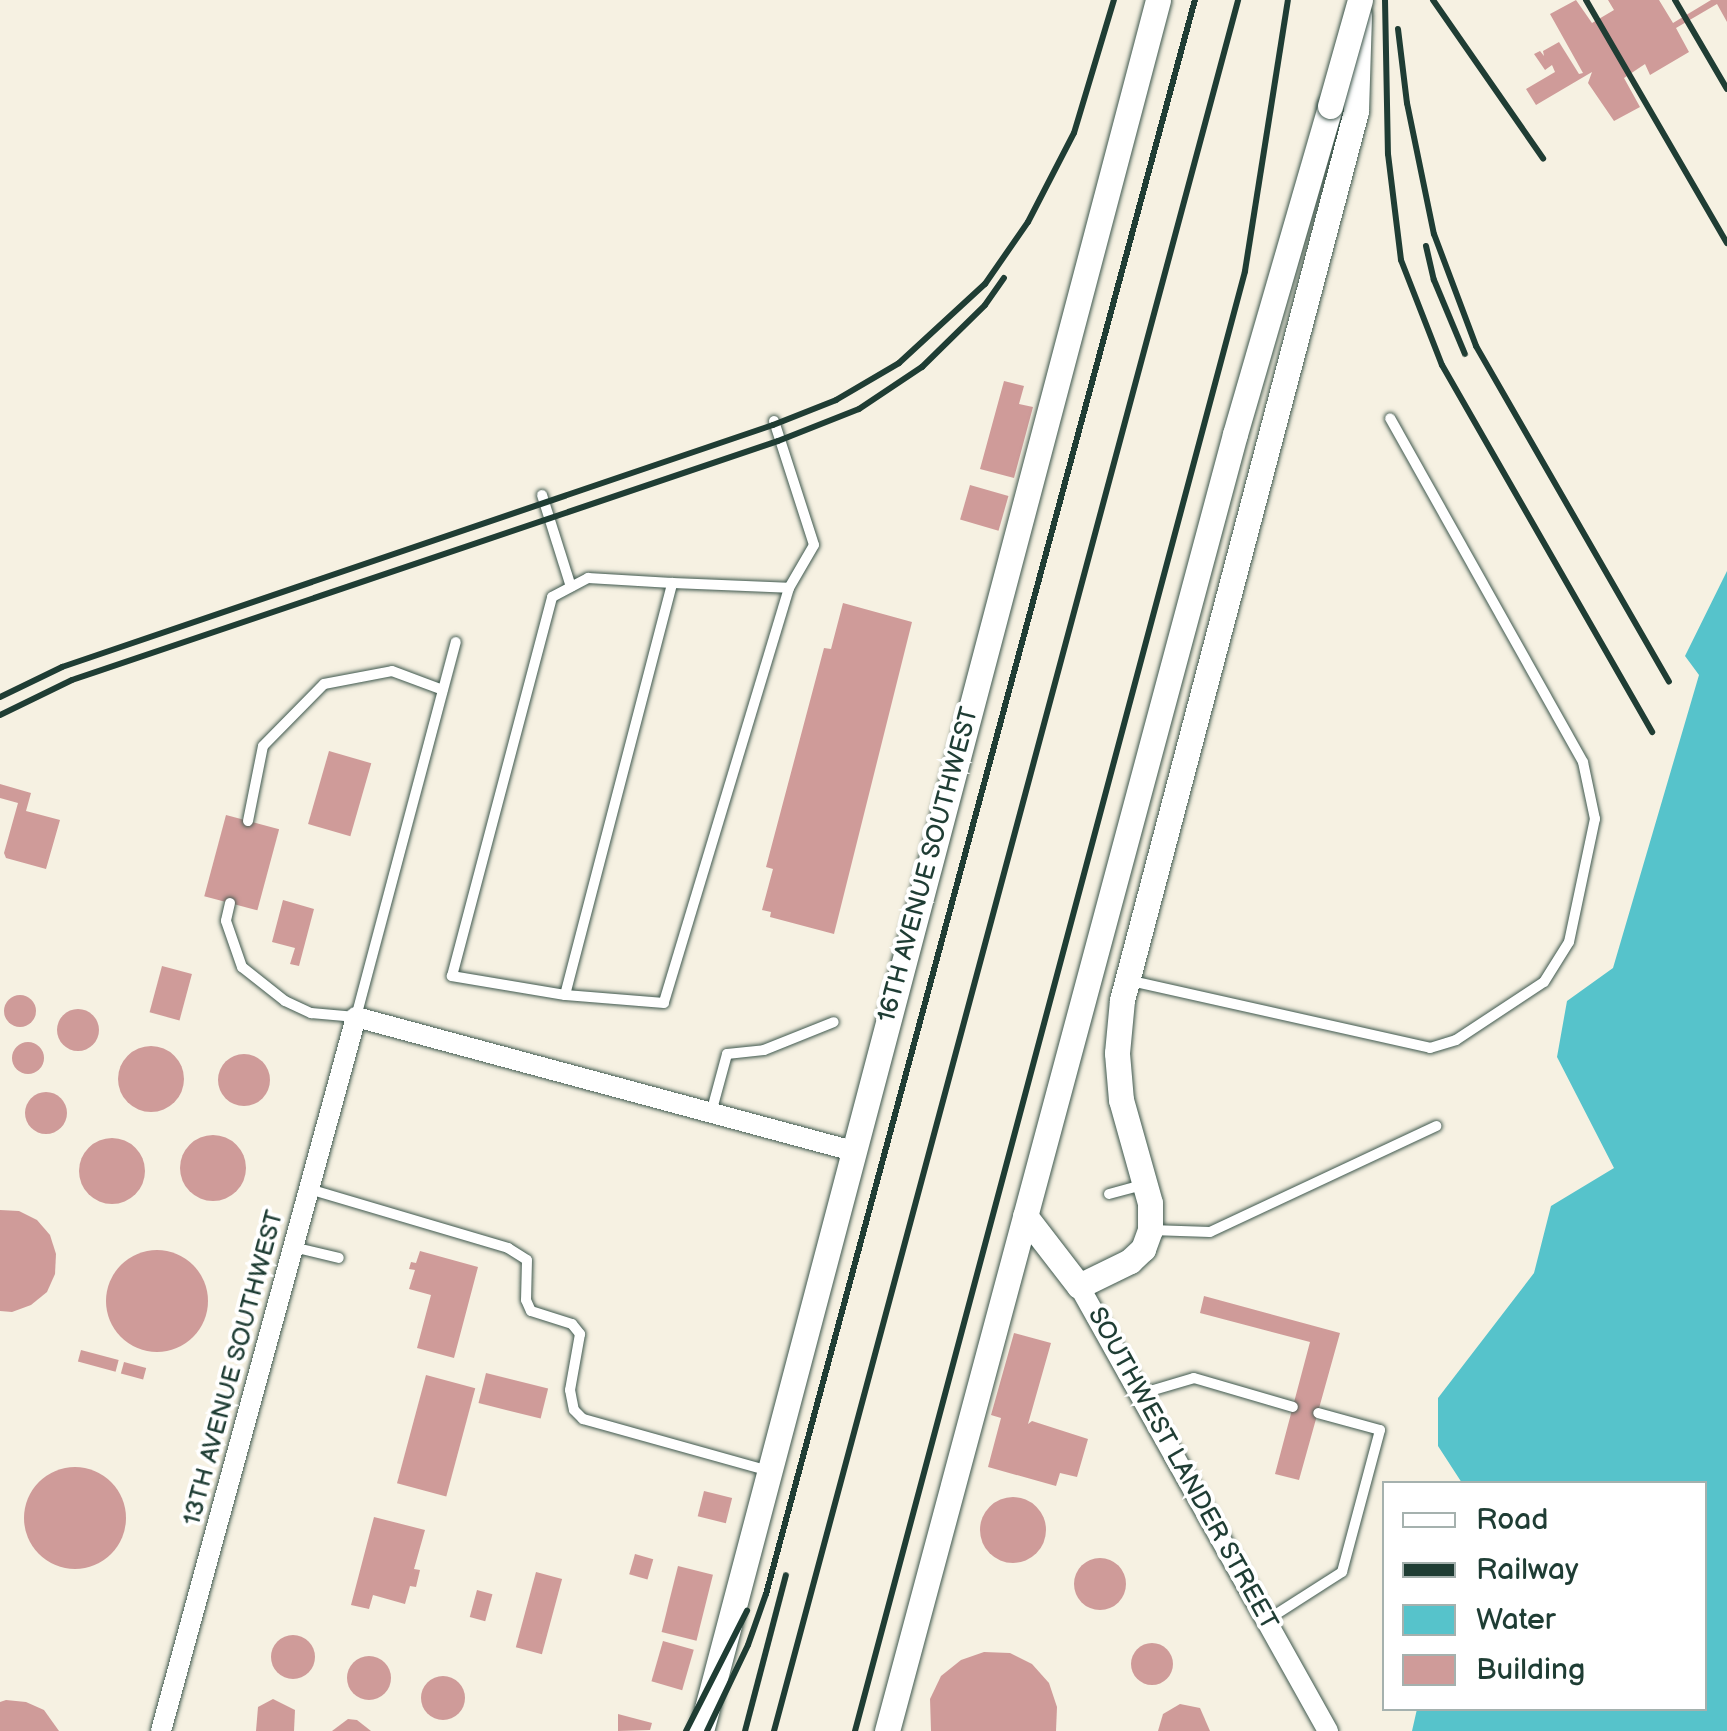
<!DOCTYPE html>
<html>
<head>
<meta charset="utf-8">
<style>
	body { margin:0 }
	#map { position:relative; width:1727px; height:1731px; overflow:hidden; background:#f6f1e2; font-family:"Balsamiq Sans",sans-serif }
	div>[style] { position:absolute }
	.water>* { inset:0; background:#56c3cb }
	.building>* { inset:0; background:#cf9b99; transform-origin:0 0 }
	.round { border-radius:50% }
	.roads { filter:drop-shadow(0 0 2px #3f584e) drop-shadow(0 0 2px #3f584e) }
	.service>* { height:10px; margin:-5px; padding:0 5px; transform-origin:5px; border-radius:5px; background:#fff }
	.minor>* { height:20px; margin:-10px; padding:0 10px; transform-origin:10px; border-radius:10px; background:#fff }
	.tertiary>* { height:25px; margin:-12.5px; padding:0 12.5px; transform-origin:12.5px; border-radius:12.5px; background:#fff }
	.rail>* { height:6px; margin:-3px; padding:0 3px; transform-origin:3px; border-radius:3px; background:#1f3d34 }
	.bridges { filter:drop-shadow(0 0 2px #3f584e) drop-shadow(0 0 2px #3f584e) }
	.tertiary-bridge>* { height:25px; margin:-12.5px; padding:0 12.5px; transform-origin:12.5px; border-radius:12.5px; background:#fff }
	span { translate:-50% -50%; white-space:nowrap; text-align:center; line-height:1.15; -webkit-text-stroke:8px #fff; paint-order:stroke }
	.street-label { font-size:25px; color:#1f3d34 }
	.legend { position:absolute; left:1382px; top:1481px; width:325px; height:230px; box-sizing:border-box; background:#fff; border:2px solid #a5b1ae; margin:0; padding:12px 18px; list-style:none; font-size:30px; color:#1f3d34 }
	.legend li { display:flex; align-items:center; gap:20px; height:50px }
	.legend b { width:50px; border:2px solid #a5b1ae }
</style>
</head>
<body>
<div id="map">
	<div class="water">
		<i style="clip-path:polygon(1727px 571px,1727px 1731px,1412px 1731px,1417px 1709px,1704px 1708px,1704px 1484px,1462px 1483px,1438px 1446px,1438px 1398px,1534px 1273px,1551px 1206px,1614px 1168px,1557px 1057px,1567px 1001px,1613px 968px,1699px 675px,1685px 656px)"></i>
	</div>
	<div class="building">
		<i style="clip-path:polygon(1576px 0,1592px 23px,1614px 10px,1608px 0,1659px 0,1673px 23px,1711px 0,1727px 0,1727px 22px,1717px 4px,1676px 28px,1689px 52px,1650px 75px,1645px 64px,1624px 78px,1640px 107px,1614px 121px,1588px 83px,1592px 72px,1536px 105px,1526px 89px,1555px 72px,1552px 65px,1545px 70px,1534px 54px,1540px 51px,1544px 56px,1543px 51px,1559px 42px,1579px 74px,1583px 73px,1550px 14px)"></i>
		<i style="clip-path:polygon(1004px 381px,1024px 386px,1019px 404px,1033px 407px,1014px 478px,980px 469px)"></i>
		<i style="left:970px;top:485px;width:40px;height:36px;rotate:16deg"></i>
		<i style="clip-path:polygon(843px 603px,912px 622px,834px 934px,770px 917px,771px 912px,762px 910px,773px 869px,766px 867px,824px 648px,831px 649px)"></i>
		<i style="left:329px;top:751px;width:44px;height:76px;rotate:16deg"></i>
		<i style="clip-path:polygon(0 784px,31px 793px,26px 811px,60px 820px,46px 869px,6px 858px,4px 853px,18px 803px,0 798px)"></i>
		<i style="left:226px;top:815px;width:55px;height:84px;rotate:15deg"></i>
		<i style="clip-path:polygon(283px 900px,314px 909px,299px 966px,290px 964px,295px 948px,272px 942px)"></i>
		<i style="left:162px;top:966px;width:31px;height:48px;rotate:15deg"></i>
		<i class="round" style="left:4px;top:995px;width:32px;height:32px"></i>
		<i class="round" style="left:57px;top:1009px;width:42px;height:42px"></i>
		<i class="round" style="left:12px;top:1042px;width:32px;height:32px"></i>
		<i class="round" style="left:118px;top:1046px;width:66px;height:66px"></i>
		<i class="round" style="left:218px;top:1054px;width:52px;height:52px"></i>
		<i class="round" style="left:25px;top:1092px;width:42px;height:42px"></i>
		<i class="round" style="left:180px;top:1135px;width:66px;height:66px"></i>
		<i class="round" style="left:79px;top:1138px;width:66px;height:66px"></i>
		<i style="clip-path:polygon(0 1210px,19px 1211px,37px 1220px,50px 1235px,56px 1254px,55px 1274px,47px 1292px,31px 1305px,12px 1312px,0 1311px)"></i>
		<i class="round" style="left:106px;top:1250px;width:102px;height:102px"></i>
		<i style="clip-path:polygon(420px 1251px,478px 1267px,454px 1358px,417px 1348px,431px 1295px,409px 1289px,415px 1270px,409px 1269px,411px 1262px,416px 1263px)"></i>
		<i style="clip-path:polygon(1204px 1296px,1340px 1333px,1299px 1480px,1275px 1474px,1310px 1342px,1200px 1313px)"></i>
		<i style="clip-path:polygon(1014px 1333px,1051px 1343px,1028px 1424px,1032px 1421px,1088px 1439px,1077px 1477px,1060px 1473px,1056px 1486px,988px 1467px,1001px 1418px,991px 1415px)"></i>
		<i style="left:81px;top:1350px;width:39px;height:12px;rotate:15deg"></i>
		<i style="left:124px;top:1362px;width:23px;height:12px;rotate:15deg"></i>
		<i style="left:486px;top:1373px;width:64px;height:31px;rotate:14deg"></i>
		<i style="left:426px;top:1375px;width:51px;height:112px;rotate:15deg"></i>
		<i class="round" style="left:24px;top:1467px;width:102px;height:102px"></i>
		<i style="left:704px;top:1491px;width:29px;height:26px;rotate:14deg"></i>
		<i class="round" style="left:980px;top:1497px;width:66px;height:66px"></i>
		<i style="clip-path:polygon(374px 1517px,425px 1530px,414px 1569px,420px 1570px,416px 1587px,410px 1586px,405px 1604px,373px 1595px,369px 1609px,351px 1605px)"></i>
		<i style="left:635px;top:1554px;width:19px;height:21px;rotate:16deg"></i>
		<i class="round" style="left:1074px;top:1558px;width:52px;height:52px"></i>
		<i style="left:678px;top:1566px;width:36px;height:68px;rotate:14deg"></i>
		<i style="left:536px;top:1572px;width:27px;height:78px;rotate:15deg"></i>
		<i style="left:477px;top:1590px;width:16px;height:28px;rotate:15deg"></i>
		<i class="round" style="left:271px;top:1635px;width:44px;height:44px"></i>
		<i style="left:663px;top:1641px;width:32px;height:42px;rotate:16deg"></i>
		<i class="round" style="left:1131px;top:1643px;width:42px;height:42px"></i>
		<i style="clip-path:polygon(984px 1652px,1010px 1653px,1032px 1664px,1049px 1683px,1057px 1707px,1056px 1731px,931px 1731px,930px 1699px,941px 1676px,961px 1660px)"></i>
		<i class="round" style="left:347px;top:1656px;width:44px;height:44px"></i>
		<i class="round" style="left:421px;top:1676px;width:44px;height:44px"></i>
		<i style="clip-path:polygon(273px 1699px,295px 1710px,294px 1731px,256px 1731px,258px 1707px)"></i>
		<i style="clip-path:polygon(6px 1700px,26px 1702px,44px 1710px,59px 1731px,0 1731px,0 1702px)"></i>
		<i style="clip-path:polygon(1180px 1704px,1200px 1708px,1210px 1731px,1158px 1731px,1163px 1714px)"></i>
		<i style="clip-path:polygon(618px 1714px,652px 1723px,650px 1730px,618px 1731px)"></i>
		<i style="clip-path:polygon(348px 1719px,357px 1720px,371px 1731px,332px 1731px)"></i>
	</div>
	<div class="roads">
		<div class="service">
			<i style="left:774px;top:421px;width:130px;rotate:72.1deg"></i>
			<i style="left:814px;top:545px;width:50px;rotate:120.2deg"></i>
			<i style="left:789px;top:588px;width:433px;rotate:106.8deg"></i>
			<i style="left:664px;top:1003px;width:99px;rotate:-175.4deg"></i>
			<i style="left:565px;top:995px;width:426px;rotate:-75.4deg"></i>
			<i style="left:672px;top:583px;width:117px;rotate:2.4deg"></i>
			<i style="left:542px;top:495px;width:96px;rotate:72.5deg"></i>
			<i style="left:248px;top:821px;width:76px;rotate:-78.7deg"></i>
			<i style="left:263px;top:746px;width:87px;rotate:-45.5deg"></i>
			<i style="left:324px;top:684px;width:69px;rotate:-10.8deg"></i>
			<i style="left:392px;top:671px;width:54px;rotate:20.4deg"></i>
			<i style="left:230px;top:903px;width:18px;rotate:103deg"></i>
			<i style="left:226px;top:921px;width:49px;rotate:70.8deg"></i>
			<i style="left:242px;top:967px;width:55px;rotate:38.3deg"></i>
			<i style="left:285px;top:1001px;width:29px;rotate:25deg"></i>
			<i style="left:311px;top:1013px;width:45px;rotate:5.1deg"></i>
			<i style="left:356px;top:1017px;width:388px;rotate:-75.1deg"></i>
			<i style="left:1127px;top:980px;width:311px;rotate:12.6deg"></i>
			<i style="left:1430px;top:1048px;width:27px;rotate:-17deg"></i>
			<i style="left:1456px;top:1040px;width:105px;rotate:-33.4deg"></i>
			<i style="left:1544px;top:982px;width:47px;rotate:-58deg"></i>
			<i style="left:1569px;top:942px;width:126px;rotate:-78.1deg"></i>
			<i style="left:1595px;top:819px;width:58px;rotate:-101.9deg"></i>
			<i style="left:1583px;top:762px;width:394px;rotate:-119.3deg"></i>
			<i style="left:565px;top:995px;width:115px;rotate:-170.5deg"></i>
			<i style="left:452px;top:976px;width:392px;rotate:-75.2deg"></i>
			<i style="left:552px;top:597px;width:41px;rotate:-27.8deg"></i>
			<i style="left:588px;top:578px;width:84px;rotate:3.4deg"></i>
			<i style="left:711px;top:1113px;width:61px;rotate:-74.8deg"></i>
			<i style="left:727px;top:1054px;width:37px;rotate:-6deg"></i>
			<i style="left:764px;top:1050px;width:75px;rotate:-21.8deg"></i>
			<i style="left:309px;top:1189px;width:208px;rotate:16.5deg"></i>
			<i style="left:508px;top:1248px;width:22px;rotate:32deg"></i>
			<i style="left:527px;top:1260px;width:40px;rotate:91.4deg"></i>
			<i style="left:526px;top:1300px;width:12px;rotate:66deg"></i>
			<i style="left:531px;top:1311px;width:43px;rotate:17.6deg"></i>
			<i style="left:572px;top:1324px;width:13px;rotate:51deg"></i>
			<i style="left:580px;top:1334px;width:57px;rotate:100.1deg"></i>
			<i style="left:570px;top:1390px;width:20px;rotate:79deg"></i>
			<i style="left:574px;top:1410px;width:13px;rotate:45deg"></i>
			<i style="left:583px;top:1419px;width:193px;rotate:15.6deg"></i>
			<i style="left:1109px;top:1194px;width:35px;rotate:-15deg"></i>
			<i style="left:1151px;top:1230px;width:59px;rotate:1.9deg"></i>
			<i style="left:1210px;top:1232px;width:250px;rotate:-25.1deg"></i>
			<i style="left:293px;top:1247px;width:47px;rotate:13.4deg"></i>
			<i style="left:1140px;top:1394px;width:56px;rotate:-16.5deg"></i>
			<i style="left:1194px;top:1378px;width:103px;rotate:16.3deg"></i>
			<i style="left:1267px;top:1620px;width:89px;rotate:-32.6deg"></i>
			<i style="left:1342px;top:1572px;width:147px;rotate:-75deg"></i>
			<i style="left:1380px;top:1430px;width:64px;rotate:-164.7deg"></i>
		</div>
		<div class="minor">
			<i style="left:1079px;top:1286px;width:510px;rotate:60.77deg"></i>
			<i style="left:161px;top:1731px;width:740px;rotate:-74.72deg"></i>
			<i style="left:356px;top:1017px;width:515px;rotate:15.09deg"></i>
		</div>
		<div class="tertiary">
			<i style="left:1025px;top:1216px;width:88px;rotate:52.4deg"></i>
			<i style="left:1079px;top:1286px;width:57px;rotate:-26.1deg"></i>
			<i style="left:1130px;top:1261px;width:18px;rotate:-43deg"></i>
			<i style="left:1143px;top:1249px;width:20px;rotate:-70deg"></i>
			<i style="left:1150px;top:1230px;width:27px;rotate:-90deg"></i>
			<i style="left:1150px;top:1203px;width:107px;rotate:-105.7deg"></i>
			<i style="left:1121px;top:1100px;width:47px;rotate:-94.9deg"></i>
			<i style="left:1117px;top:1053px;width:53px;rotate:-84.6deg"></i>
			<i style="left:1122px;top:1000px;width:919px;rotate:-75.25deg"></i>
			<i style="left:1356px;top:111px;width:96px;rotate:-88.2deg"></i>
			<i style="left:701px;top:1731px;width:1790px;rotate:-75.21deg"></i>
			<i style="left:887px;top:1731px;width:1343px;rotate:-74.98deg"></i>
			<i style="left:1235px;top:434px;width:341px;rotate:-73.8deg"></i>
		</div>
	</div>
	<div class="rail">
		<i style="left:1385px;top:0;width:154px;rotate:88.9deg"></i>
		<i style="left:1388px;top:154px;width:107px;rotate:83deg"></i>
		<i style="left:1401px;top:260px;width:113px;rotate:68.7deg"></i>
		<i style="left:1442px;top:365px;width:423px;rotate:60.2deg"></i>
		<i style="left:1433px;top:0;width:193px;rotate:55.2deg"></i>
		<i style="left:1586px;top:0;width:281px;rotate:59.9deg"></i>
		<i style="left:1675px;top:0;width:103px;rotate:59.7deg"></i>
		<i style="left:1398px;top:29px;width:75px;rotate:83.1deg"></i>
		<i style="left:1407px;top:103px;width:134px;rotate:78.4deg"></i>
		<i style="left:1434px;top:234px;width:120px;rotate:69.4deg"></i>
		<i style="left:1476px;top:346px;width:387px;rotate:60.1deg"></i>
		<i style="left:1426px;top:246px;width:35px;rotate:77deg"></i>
		<i style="left:1434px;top:280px;width:80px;rotate:67.3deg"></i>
		<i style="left:0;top:697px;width:69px;rotate:-25.8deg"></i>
		<i style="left:62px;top:667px;width:751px;rotate:-18.8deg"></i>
		<i style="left:773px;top:425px;width:68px;rotate:-21.6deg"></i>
		<i style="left:836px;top:400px;width:73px;rotate:-30.4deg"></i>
		<i style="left:899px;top:363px;width:117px;rotate:-42.6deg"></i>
		<i style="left:985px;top:284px;width:75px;rotate:-55.3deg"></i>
		<i style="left:1028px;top:222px;width:100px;rotate:-62.7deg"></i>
		<i style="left:1074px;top:133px;width:139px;rotate:-73.3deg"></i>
		<i style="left:0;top:715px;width:80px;rotate:-25.9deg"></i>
		<i style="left:72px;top:680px;width:745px;rotate:-18.7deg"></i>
		<i style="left:778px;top:441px;width:87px;rotate:-21.6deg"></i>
		<i style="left:859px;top:409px;width:76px;rotate:-33.7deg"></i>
		<i style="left:922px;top:367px;width:88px;rotate:-44.5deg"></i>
		<i style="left:985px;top:305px;width:33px;rotate:-55deg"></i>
		<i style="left:686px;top:1731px;width:135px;rotate:-63.1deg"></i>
		<i style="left:707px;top:1731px;width:95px;rotate:-64.5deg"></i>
		<i style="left:748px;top:1645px;width:54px;rotate:-70.6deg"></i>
		<i style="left:766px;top:1594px;width:1651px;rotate:-74.94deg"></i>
		<i style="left:745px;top:1731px;width:161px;rotate:-75.3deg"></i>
		<i style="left:774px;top:1731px;width:1792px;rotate:-74.99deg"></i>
		<i style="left:855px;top:1731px;width:1511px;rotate:-75.04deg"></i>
		<i style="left:1245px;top:271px;width:274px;rotate:-81deg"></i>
	</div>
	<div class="bridges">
		<div class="tertiary-bridge">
			<i style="left:1330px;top:106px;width:110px;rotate:-74.2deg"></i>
		</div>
	</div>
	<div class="street-label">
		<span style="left:929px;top:865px;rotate:-75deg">16TH AVENUE SOUTHWEST</span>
		<span style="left:234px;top:1368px;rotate:-75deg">13TH AVENUE SOUTHWEST</span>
		<span style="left:1182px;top:1469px;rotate:61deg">SOUTHWEST LANDER STREET</span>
	</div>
	<ul class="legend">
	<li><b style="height:12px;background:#fff"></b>Road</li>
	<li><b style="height:12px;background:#1f3d34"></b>Railway</li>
	<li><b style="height:28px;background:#56c3cb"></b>Water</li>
	<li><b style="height:28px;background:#cf9b99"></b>Building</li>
	</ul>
</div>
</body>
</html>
